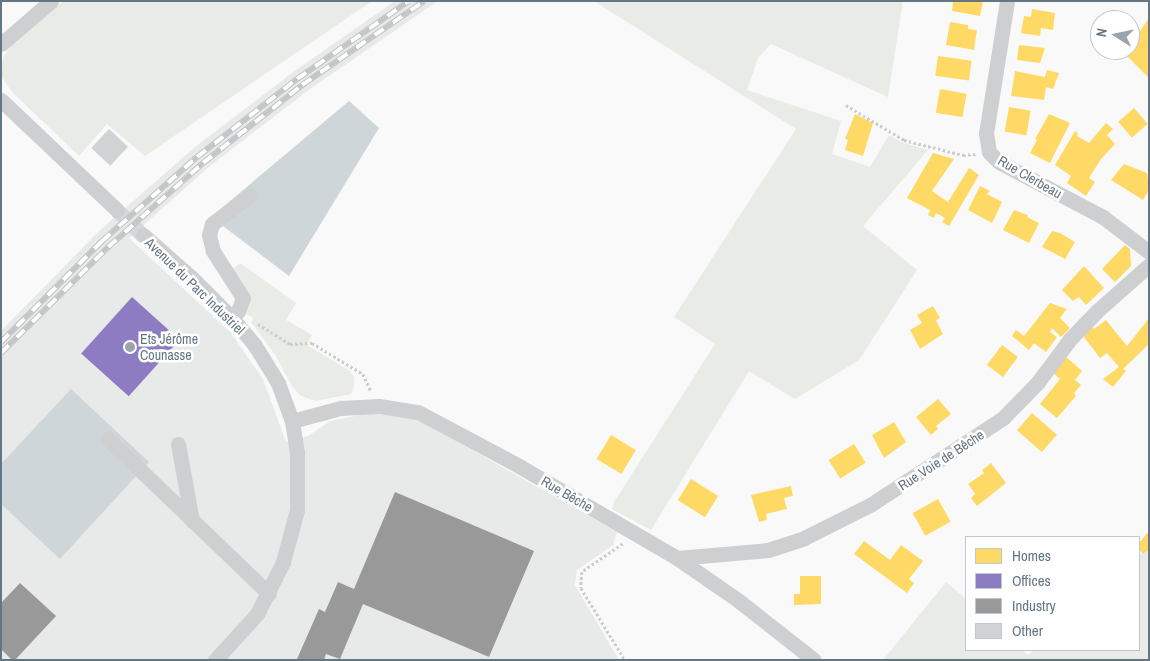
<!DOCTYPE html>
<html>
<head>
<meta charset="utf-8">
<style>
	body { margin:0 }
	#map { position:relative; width:1150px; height:661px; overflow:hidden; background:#f9f9f9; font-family:"Archivo Narrow",sans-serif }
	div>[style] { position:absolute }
	.built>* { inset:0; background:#e8e9e9 }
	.green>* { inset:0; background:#e8ebe6 }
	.water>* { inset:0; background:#ced6d9 }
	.homes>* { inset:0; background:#ffd966; transform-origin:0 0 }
	.offices>* { inset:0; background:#8e7cc3; transform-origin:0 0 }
	.industry>* { inset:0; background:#999 }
	.building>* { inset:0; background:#d0d2d3; transform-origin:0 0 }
	.minor-tunnel>* { height:15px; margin-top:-7.5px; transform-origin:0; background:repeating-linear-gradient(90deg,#d4d8dc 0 15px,transparent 0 23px) }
	.path>* { height:2.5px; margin-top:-1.25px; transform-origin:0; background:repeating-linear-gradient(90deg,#cbcccd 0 2.5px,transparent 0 5px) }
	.minor>* { height:15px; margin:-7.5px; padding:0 7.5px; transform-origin:7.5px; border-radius:7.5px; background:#cecfd0 }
	.rail>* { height:5.5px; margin-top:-2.75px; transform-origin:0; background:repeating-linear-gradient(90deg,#fff 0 11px,#c3c5c6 0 22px); box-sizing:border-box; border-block:1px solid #c3c5c6 }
	.dots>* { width:14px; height:14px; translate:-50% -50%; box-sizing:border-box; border:2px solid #fff; border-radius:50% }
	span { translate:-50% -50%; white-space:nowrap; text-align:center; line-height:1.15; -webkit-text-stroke:5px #fff; paint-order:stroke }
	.street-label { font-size:14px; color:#657683 }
	.poi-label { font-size:14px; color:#657683 }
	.left { translate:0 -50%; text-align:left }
	.frame { position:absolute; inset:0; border:2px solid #657683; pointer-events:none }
	.legend { position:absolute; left:965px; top:536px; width:175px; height:115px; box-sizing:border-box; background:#fff; border:1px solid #c1c8cd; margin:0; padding:6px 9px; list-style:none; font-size:15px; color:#657683 }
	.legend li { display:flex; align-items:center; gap:10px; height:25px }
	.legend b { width:25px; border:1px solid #c1c8cd }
	.north { position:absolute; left:1090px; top:10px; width:50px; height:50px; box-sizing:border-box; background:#fff; border:1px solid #c1c8cd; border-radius:50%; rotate:280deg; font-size:14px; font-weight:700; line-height:20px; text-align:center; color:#657683 }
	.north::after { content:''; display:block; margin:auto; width:18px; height:22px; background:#99a4ac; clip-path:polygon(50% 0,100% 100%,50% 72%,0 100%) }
</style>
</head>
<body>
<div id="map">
	<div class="built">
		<i style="clip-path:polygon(395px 1px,438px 1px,310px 89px,210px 166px,129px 238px,231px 333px,263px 379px,286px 442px,308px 436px,330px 421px,370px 413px,419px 420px,617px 532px,613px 545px,577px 570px,575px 585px,619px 660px,1px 660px,1px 331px,99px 231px,195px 147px,296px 70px)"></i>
	</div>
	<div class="green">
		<i style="clip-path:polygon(63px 1px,372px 1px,145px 156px,107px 124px,79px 156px,12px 92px,1px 76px,3px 58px,11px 45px)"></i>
		<i style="clip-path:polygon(594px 1px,903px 1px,888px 97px,771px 44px,758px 58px,747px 90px,841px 121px,832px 154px,870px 167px,889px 135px,901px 142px,928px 150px,863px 226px,917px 270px,859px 360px,795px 399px,749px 371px,651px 530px,612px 509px,614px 502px,715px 344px,674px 317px,796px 129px)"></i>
		<i style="clip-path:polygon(240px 263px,296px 303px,286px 320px,312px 335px,307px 345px,350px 371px,354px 377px,354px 386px,351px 394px,315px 401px,301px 396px,293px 388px,276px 356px,251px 322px,253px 318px,243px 312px,232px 269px)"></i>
		<i style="clip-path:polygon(1149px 551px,1149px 660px,883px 660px,946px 582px,966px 599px,966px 650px,1022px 650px,1028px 655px,1033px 650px,1139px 650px,1139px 555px)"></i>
	</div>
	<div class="water">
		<i style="clip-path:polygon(349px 101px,379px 128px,289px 276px,211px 217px)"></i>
		<i style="clip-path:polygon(71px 389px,149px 462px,60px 559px,1px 504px,1px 464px)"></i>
	</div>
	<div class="homes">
		<i style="clip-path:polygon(953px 1px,983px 1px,980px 16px,952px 11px)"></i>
		<i style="clip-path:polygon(1032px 9px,1055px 13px,1053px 30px,1041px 28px,1040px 36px,1021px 33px,1024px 16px,1031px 17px)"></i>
		<i style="clip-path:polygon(1149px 18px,1149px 78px,1125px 54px,1130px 50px,1130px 46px)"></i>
		<i style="clip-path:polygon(950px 22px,968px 25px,968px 29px,977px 30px,974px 50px,946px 45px)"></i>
		<i style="clip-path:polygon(1019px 45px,1045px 48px,1040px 63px,1017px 60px)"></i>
		<i style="left:938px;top:56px;width:34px;height:20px;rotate:8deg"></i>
		<i style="clip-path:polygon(1047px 70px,1059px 73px,1053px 89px,1046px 87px,1044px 100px,1011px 96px,1015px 71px,1045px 77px)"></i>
		<i style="left:940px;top:89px;width:27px;height:24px;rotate:10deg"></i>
		<i style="left:1009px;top:107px;width:22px;height:25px;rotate:10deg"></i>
		<i style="left:1134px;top:108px;width:21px;height:21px;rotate:49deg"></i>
		<i style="clip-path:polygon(855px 114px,873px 123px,863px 156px,845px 150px,848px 140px,845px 139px)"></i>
		<i style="clip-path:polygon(1049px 114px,1070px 123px,1050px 163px,1030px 153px,1037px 140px,1035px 139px)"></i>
		<i style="clip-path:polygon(1106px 123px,1113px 129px,1107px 135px,1115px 144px,1101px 159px,1089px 178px,1095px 182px,1086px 196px,1067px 183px,1071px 176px,1055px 165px,1075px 131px,1078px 133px,1077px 136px,1089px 143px)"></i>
		<i style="clip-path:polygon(933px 153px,954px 159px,932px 191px,948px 202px,969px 168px,979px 175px,949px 226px,942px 222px,945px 218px,936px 213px,934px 218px,928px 215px,930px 210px,907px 198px)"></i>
		<i style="clip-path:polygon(1124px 164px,1147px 173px,1149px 190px,1143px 200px,1111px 180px)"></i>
		<i style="clip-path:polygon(980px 186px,990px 191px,987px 194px,1002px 202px,992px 223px,968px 210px)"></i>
		<i style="clip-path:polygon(1014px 210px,1028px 215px,1027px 217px,1039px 223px,1029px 243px,1003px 230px)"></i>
		<i style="clip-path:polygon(1052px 231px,1060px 233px,1075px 242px,1065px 259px,1042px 247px)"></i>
		<i style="clip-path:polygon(1125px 245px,1130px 249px,1131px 266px,1115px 282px,1102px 269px)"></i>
		<i style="clip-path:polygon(1084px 266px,1104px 288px,1086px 305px,1079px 297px,1073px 301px,1062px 290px)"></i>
		<i style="clip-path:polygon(1050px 303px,1067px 309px,1060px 318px,1070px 328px,1061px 337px,1052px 328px,1050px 332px,1057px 337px,1046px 352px,1034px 343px,1029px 350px,1012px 336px,1016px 330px,1024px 336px)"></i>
		<i style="clip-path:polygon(933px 306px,940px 318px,936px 320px,943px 334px,920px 349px,910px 330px,922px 323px,917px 315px)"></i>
		<i style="clip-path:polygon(1149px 318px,1149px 344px,1123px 369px,1126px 371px,1113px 387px,1103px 379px,1119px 367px,1107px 353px,1100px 358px,1081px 333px,1092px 324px,1094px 329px,1106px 320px,1127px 346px)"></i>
		<i style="left:1002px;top:345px;width:20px;height:25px;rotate:37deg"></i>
		<i style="clip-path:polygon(1065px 356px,1082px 371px,1075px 380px,1081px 385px,1074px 393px,1076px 396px,1057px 418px,1040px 404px,1060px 379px,1052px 372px)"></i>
		<i style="clip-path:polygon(938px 399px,951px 414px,936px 426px,938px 429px,931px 435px,916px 417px)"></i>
		<i style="left:1032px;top:413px;width:33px;height:23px;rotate:41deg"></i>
		<i style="clip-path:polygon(894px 422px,906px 442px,884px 458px,872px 435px)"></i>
		<i style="left:611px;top:435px;width:29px;height:28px;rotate:31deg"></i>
		<i style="left:854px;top:444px;width:22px;height:30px;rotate:58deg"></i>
		<i style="clip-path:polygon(991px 463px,1006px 483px,977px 506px,971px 498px,975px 494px,968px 484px,984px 473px,982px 470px)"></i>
		<i style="left:691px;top:479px;width:32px;height:25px;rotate:32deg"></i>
		<i style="clip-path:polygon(791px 486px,793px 496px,784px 498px,787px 509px,766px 514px,767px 520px,759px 522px,751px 495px)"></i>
		<i style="left:938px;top:499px;width:26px;height:29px;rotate:61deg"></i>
		<i style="clip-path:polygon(1149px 531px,1149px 550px,1143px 554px,1139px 549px,1139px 543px)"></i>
		<i style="clip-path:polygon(864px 541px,890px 560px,901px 545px,923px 561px,909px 579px,914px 583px,907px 593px,854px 554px)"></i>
		<i style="clip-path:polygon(800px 576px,821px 576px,821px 604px,794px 605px,794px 594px,800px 594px)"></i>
	</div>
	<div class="offices">
		<i style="left:132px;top:297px;width:64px;height:76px;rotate:42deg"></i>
	</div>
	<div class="industry">
		<i style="clip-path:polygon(395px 492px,534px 551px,489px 657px,363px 604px,340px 659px,326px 654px,324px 660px,297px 659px,319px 609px,325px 612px,338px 582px,354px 589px)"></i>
		<i style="clip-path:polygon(20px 583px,56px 616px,15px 660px,12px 660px,1px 649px,1px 603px)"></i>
	</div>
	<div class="building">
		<i style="left:109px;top:129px;width:26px;height:26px;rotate:43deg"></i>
	</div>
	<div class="minor-tunnel">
		<i style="left:117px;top:210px;width:36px;rotate:44deg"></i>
	</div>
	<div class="path">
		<i style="left:846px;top:105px;width:68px;rotate:31.1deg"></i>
		<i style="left:904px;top:140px;width:61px;rotate:14.3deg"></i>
		<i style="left:963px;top:155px;width:13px;rotate:-4deg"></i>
		<i style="left:258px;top:324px;width:38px;rotate:32deg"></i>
		<i style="left:290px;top:344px;width:22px;rotate:-3deg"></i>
		<i style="left:312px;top:343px;width:60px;rotate:31.3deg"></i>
		<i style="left:363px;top:374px;width:19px;rotate:65deg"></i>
		<i style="left:623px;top:544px;width:50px;rotate:145.7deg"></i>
		<i style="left:582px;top:572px;width:16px;rotate:94deg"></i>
		<i style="left:581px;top:588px;width:84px;rotate:58.6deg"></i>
	</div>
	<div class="minor">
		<i style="left:1007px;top:1px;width:134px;rotate:99deg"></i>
		<i style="left:986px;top:133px;width:19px;rotate:81deg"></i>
		<i style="left:989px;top:152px;width:14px;rotate:45deg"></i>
		<i style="left:999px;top:162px;width:118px;rotate:27.9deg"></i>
		<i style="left:1103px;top:217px;width:58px;rotate:37.3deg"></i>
		<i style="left:1px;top:44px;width:66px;rotate:-40.7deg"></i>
		<i style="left:1px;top:100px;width:160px;rotate:43.5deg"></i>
		<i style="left:143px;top:235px;width:65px;rotate:41.3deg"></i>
		<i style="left:192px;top:278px;width:57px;rotate:45deg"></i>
		<i style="left:232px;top:318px;width:34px;rotate:50deg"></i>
		<i style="left:254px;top:344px;width:46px;rotate:58.4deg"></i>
		<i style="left:278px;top:383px;width:40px;rotate:69.8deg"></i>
		<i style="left:292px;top:421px;width:31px;rotate:81deg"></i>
		<i style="left:297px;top:452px;width:58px;rotate:90deg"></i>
		<i style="left:297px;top:510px;width:54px;rotate:105.1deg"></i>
		<i style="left:283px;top:562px;width:58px;rotate:116.6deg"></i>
		<i style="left:257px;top:614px;width:62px;rotate:132.4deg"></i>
		<i style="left:232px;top:318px;width:9px;rotate:-49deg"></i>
		<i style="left:238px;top:311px;width:14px;rotate:-69deg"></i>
		<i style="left:243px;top:298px;width:56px;rotate:-122.6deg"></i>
		<i style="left:213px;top:251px;width:16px;rotate:-104deg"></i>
		<i style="left:209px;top:235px;width:11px;rotate:-75deg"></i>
		<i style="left:212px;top:224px;width:48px;rotate:-37.3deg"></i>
		<i style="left:292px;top:421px;width:50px;rotate:-15.2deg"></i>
		<i style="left:340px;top:408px;width:39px;rotate:-3deg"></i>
		<i style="left:379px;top:406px;width:39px;rotate:9deg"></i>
		<i style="left:418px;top:412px;width:115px;rotate:28.1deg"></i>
		<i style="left:519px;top:466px;width:183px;rotate:30.2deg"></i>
		<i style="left:677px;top:558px;width:75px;rotate:34.7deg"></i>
		<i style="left:739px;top:601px;width:95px;rotate:38.2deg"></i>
		<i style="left:108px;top:439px;width:223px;rotate:43.9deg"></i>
		<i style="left:178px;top:444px;width:78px;rotate:79.7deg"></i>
		<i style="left:677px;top:558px;width:91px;rotate:-5deg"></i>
		<i style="left:768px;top:550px;width:38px;rotate:-18deg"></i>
		<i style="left:804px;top:538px;width:74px;rotate:-26.6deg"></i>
		<i style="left:870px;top:505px;width:159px;rotate:-33.2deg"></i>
		<i style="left:1003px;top:418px;width:50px;rotate:-45.8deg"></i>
		<i style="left:1038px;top:382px;width:54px;rotate:-53.3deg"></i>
		<i style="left:1070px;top:339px;width:39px;rotate:-46deg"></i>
		<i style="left:1097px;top:311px;width:69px;rotate:-41.5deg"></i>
	</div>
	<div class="rail">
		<i style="left:1px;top:342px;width:143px;rotate:-45deg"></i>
		<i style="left:102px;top:241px;width:127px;rotate:-41.5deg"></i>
		<i style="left:197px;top:157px;width:127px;rotate:-38deg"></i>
		<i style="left:297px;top:79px;width:136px;rotate:-34.9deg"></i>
		<i style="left:1px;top:353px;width:151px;rotate:-44.7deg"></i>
		<i style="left:108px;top:247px;width:127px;rotate:-41.5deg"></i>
		<i style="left:203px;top:163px;width:126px;rotate:-38.2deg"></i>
		<i style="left:302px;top:85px;width:148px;rotate:-34.5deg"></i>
	</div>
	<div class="dots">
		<i style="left:130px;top:347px;background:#99a4ac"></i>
	</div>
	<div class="street-label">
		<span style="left:1030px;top:177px;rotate:30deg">Rue Clerbeau</span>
		<span style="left:195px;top:286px;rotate:44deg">Avenue du Parc Industriel</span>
		<span style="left:941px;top:460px;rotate:-33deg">Rue Voie de Bêche</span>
		<span style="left:567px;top:494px;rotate:30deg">Rue Bêche</span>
	</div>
	<div class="poi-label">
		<span class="left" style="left:140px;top:347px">Ets Jérôme<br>Counasse</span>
	</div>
	<div class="frame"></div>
	<ul class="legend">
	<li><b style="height:14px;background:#ffd966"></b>Homes</li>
	<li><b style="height:14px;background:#8e7cc3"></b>Offices</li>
	<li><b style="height:14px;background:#999"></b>Industry</li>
	<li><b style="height:14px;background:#d0d2d3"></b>Other</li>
	</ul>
	<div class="north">N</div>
</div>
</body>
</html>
